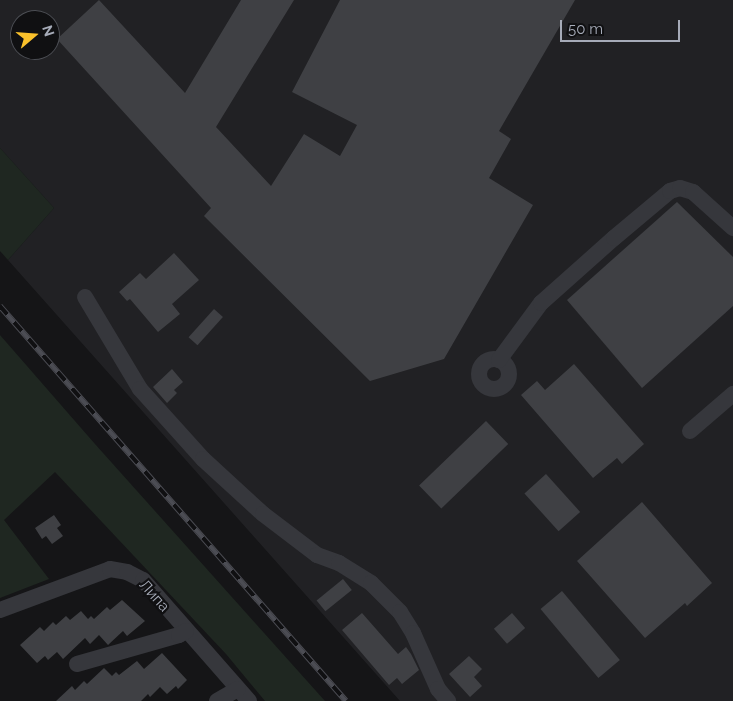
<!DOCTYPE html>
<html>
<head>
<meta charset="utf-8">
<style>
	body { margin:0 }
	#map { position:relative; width:733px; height:701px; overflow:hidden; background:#151517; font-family:Raleway,sans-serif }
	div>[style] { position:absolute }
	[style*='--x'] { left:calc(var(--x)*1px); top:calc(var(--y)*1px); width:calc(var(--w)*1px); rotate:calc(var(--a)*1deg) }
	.built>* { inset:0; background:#212124 }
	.green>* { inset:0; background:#1f2721 }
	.building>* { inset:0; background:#3f4044; transform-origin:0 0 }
	.minor>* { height:16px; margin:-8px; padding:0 8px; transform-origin:8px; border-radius:8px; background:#36373c }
	.minor>.ring { margin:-8px; padding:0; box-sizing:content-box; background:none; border:16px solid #36373c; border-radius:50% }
	.rail>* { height:5.5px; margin-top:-2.75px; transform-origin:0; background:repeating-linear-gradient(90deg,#101012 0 11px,#4b4c53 0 22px); box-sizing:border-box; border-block:1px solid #4b4c53 }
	span { translate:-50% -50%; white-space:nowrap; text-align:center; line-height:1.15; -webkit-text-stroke:4.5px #101012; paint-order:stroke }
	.street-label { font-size:15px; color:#a6abb8 }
	.north { position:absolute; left:10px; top:10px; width:50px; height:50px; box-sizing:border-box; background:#101012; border:1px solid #4c4e54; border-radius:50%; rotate:72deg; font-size:14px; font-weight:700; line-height:20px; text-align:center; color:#a6abb8 }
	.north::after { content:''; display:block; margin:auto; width:18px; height:22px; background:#fac12b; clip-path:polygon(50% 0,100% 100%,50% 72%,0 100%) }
	.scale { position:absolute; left:560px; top:20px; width:120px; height:22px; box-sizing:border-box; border:2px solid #a6abb8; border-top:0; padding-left:6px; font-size:15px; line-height:18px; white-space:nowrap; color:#a6abb8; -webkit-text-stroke:4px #101012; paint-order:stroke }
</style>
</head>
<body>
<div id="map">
	<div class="built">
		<i style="clip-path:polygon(evenodd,0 0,733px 0,733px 701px,400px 701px,8px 260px,54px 208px,0 148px,0 0,20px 20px,50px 20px,50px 50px,20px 50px,20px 20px)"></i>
	</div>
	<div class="green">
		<i style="clip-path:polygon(0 148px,54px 208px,8px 260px,0 251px)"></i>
		<i style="clip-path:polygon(0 335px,95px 444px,325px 701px,265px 701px,226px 654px,55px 472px,4px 520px,49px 579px,0 598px)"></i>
	</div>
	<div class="building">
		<i style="clip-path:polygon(99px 0,185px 93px,241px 0,294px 0,216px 127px,271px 186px,304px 134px,340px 156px,357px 125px,292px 92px,340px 0,575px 0,499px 131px,511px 139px,489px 178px,533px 205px,444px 359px,370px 381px,204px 216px,211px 208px,57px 39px)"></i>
		<i style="clip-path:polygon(677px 202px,733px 257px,733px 306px,642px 388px,567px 300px)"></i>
		<i style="clip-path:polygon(174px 253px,199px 280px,172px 304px,180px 314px,158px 332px,130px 299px,127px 301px,119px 292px,140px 273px,146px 279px)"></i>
		<i style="left:214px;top:309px;width:12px;height:38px;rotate:42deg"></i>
		<i style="clip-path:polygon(574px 364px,644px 444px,622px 464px,617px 458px,593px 478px,521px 395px,537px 381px,545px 390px)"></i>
		<i style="clip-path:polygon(172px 369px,183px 382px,174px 390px,177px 393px,167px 403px,153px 387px)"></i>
		<i style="left:486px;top:421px;width:32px;height:93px;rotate:46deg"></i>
		<i style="left:546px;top:474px;width:51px;height:29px;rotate:48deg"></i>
		<i style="clip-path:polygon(642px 502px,712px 583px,687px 606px,685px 603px,645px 638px,577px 561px)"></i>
		<i style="clip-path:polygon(54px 515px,61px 525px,57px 528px,63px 536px,52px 544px,46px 536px,42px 539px,35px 528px)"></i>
		<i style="left:343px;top:579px;width:14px;height:34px;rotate:51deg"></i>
		<i style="left:562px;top:591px;width:90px;height:28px;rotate:50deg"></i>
		<i style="clip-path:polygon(122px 600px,145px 621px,127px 636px,123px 631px,108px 645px,99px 635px,90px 644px,85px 638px,63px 659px,57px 652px,48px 660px,45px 656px,37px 663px,20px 645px,40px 627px,44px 631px,53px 622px,56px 625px,66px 616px,70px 620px,81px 611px,88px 619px,91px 616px,94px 619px,107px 607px,110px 610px)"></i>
		<i style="clip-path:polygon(362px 613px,398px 654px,406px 647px,411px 654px,419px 670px,402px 684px,397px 678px,389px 685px,342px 630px)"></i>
		<i style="left:512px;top:613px;width:20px;height:24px;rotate:49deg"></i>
		<i style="clip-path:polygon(162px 653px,187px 680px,178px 689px,176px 686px,167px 694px,160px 687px,150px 697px,148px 694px,141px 701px,56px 701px,72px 686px,75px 690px,84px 681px,87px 684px,104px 668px,112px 676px,116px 672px,119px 675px,137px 661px,144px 669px)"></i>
		<i style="clip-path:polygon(469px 656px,482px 669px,474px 677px,482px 686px,470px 697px,449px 674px)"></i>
	</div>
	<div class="minor">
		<i style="--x:85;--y:297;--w:107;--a:59.1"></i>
		<i style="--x:140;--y:389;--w:94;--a:48"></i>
		<i style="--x:203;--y:459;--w:81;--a:42.5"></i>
		<i style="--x:263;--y:514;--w:68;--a:37.2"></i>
		<i style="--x:317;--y:555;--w:23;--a:20"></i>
		<i style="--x:339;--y:563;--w:38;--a:32"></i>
		<i style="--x:371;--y:583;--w:41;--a:45"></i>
		<i style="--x:400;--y:612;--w:25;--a:58"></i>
		<i style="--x:413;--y:633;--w:61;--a:65.9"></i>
		<i style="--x:438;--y:689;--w:16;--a:50"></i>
		<i class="ring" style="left:479px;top:359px;width:14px;height:14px"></i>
		<i style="--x:499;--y:360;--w:71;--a:-53.6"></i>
		<i style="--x:541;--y:303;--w:98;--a:-41.7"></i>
		<i style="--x:614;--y:238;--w:73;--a:-40"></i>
		<i style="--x:670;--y:191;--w:10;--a:-17"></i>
		<i style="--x:680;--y:188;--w:14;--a:17"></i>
		<i style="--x:693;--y:192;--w:54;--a:42"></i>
		<i style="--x:690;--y:431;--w:57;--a:-40.7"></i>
		<i style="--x:0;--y:610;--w:117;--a:-20.4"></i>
		<i style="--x:110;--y:569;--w:17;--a:10"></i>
		<i style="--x:127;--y:572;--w:18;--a:27"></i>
		<i style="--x:143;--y:580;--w:161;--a:48.8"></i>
		<i style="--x:77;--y:664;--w:106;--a:-15.9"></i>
		<i style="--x:179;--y:635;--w:8;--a:-30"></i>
		<i style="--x:217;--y:701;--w:24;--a:-30"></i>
	</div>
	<div class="rail">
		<i style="--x:0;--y:306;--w:525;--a:48.78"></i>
	</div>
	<div class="street-label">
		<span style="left:154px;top:596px;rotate:48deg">Липа</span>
	</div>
	<div class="north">N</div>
	<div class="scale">50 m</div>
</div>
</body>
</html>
